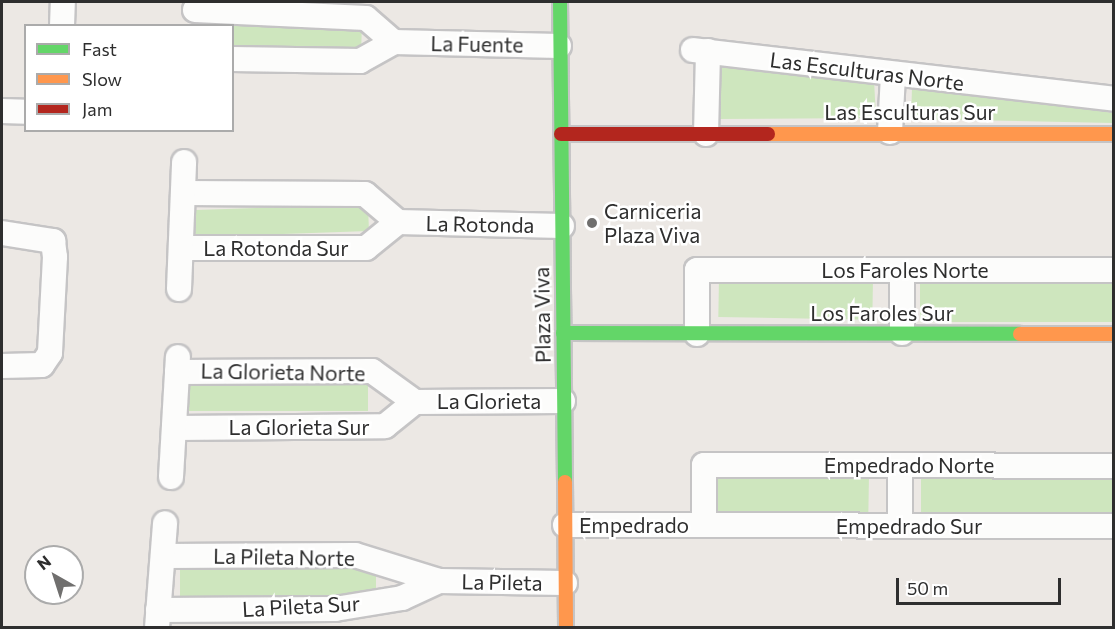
<!DOCTYPE html>
<html>
<head>
<meta charset="utf-8">
<style>
	body { margin:0 }
	#map { position:relative; width:1115px; height:629px; overflow:hidden; background:#ece8e4; font-family:Commissioner,sans-serif }
	div>[style] { position:absolute }
	[style*='--x'] { left:calc(var(--x)*1px); top:calc(var(--y)*1px); width:calc(var(--w)*1px); rotate:calc(var(--a)*1deg) }
	.green>* { inset:0; background:#cee6be; transform-origin:0 0 }
	.roads { filter:drop-shadow(2px 0 #c5c4c5) drop-shadow(-2px 0 #c5c4c5) drop-shadow(0 2px #c5c4c5) drop-shadow(0 -2px #c5c4c5) }
	.street>* { height:24px; margin:-12px; padding:0 12px; transform-origin:12px; border-radius:12px; background:#fcfcfb }
	.fast>* { height:14px; margin:-7px; padding:0 7px; transform-origin:7px; border-radius:7px; background:#63d668 }
	.slow>* { height:14px; margin:-7px; padding:0 7px; transform-origin:7px; border-radius:7px; background:#ff974d }
	.jam>* { height:14px; margin:-7px; padding:0 7px; transform-origin:7px; border-radius:7px; background:#b3261e }
	.dots>* { width:16px; height:16px; translate:-50% -50%; box-sizing:border-box; border:3px solid #fff; border-radius:50% }
	span { translate:-50% -50%; white-space:nowrap; text-align:center; line-height:1.15; -webkit-text-stroke:5px #fff; paint-order:stroke }
	.street-label { font-size:21px; color:#2e2e2e }
	.poi-label { font-size:21px; color:#2e2e2e }
	.left { translate:0 -50%; text-align:left }
	.frame { position:absolute; inset:0; border:3px solid #2e2e2e; pointer-events:none }
	.legend { position:absolute; left:24px; top:24px; width:210px; height:108px; box-sizing:border-box; background:#fff; border:2px solid #ababab; margin:0; padding:8px 10px; list-style:none; font-size:18px; color:#2e2e2e }
	.legend li { display:flex; align-items:center; gap:12px; height:30px }
	.legend b { width:30px; border:2px solid #ababab }
	.north { position:absolute; left:24px; top:545px; width:60px; height:60px; box-sizing:border-box; background:#fff; border:2px solid #ababab; border-radius:50%; rotate:321deg; font-size:16px; font-weight:700; line-height:24px; text-align:center; color:#2e2e2e }
	.north::after { content:''; display:block; margin:auto; width:21px; height:27px; background:#706f6e; clip-path:polygon(50% 0,100% 100%,50% 72%,0 100%) }
	.scale { position:absolute; left:896px; top:578px; width:165px; height:27px; box-sizing:border-box; border:3px solid #2e2e2e; border-top:0; padding-left:8px; font-size:18px; line-height:21px; white-space:nowrap; color:#2e2e2e; -webkit-text-stroke:4px #fff; paint-order:stroke }
</style>
</head>
<body>
<div id="map">
	<div class="green">
		<i style="clip-path:polygon(198px 17px,362px 24px,361px 54px,233px 48px,232px 26px,198px 26px)"></i>
		<i style="clip-path:polygon(719px 62px,874px 80px,876px 118px,717px 119px)"></i>
		<i style="clip-path:polygon(912px 87px,1114px 113px,1113px 123px,911px 119px)"></i>
		<i style="left:368px;top:204px;width:27px;height:179px;rotate:88deg"></i>
		<i style="left:719px;top:278px;width:154px;height:39px;rotate:1deg"></i>
		<i style="left:920px;top:278px;width:193px;height:44px"></i>
		<i style="left:188px;top:382px;width:180px;height:29px"></i>
		<i style="left:716px;top:474px;width:153px;height:39px;rotate:1deg"></i>
		<i style="left:921px;top:474px;width:192px;height:43px"></i>
		<i style="left:180px;top:565px;width:196px;height:32px"></i>
	</div>
	<div class="roads">
		<div class="street">
			<i style="--x:195;--y:10;--w:171;--a:2.7"></i>
			<i style="--x:366;--y:18;--w:37;--a:41"></i>
			<i style="--x:62;--y:26;--w:24;--a:-88"></i>
			<i style="--x:394;--y:42;--w:165;--a:1.4"></i>
			<i style="--x:693;--y:50;--w:424;--a:6.6"></i>
			<i style="--x:232;--y:59;--w:128;--a:0.9"></i>
			<i style="--x:360;--y:61;--w:39;--a:-29"></i>
			<i style="--x:2;--y:111;--w:24;--a:2"></i>
			<i style="--x:890;--y:132;--w:57;--a:-87"></i>
			<i style="--x:706;--y:134;--w:83;--a:-88.6"></i>
			<i style="--x:183;--y:193;--w:182;--a:0.3"></i>
			<i style="--x:365;--y:194;--w:43;--a:40.3"></i>
			<i style="--x:398;--y:222;--w:164;--a:1.4"></i>
			<i style="--x:2;--y:233;--w:52;--a:8.9"></i>
			<i style="--x:53;--y:241;--w:16;--a:83"></i>
			<i style="--x:55;--y:257;--w:96;--a:93"></i>
			<i style="--x:50;--y:353;--w:14;--a:124"></i>
			<i style="--x:42;--y:365;--w:40;--a:178.6"></i>
			<i style="--x:181;--y:248;--w:185;--a:0"></i>
			<i style="--x:366;--y:248;--w:41;--a:-39.1"></i>
			<i style="--x:179;--y:289;--w:127;--a:-87.7"></i>
			<i style="--x:902;--y:333;--w:63;--a:-90"></i>
			<i style="--x:697;--y:334;--w:64;--a:-90"></i>
			<i style="--x:697;--y:270;--w:417;--a:0"></i>
			<i style="--x:177;--y:372;--w:195;--a:-0.3"></i>
			<i style="--x:372;--y:371;--w:53;--a:35.8"></i>
			<i style="--x:415;--y:402;--w:148;--a:-0.4"></i>
			<i style="--x:174;--y:428;--w:211;--a:-0.5"></i>
			<i style="--x:385;--y:426;--w:38;--a:-39"></i>
			<i style="--x:171;--y:477;--w:120;--a:-86.7"></i>
			<i style="--x:565;--y:525;--w:549;--a:0.1"></i>
			<i style="--x:704;--y:525;--w:60;--a:-90"></i>
			<i style="--x:704;--y:465;--w:410;--a:0.1"></i>
			<i style="--x:900;--y:526;--w:61;--a:-90"></i>
			<i style="--x:163;--y:556;--w:192;--a:-0.3"></i>
			<i style="--x:355;--y:555;--w:88;--a:17.2"></i>
			<i style="--x:439;--y:581;--w:126;--a:0.9"></i>
			<i style="--x:158;--y:610;--w:177;--a:-0.3"></i>
			<i style="--x:335;--y:609;--w:68;--a:-9.3"></i>
			<i style="--x:402;--y:598;--w:41;--a:-24.7"></i>
			<i style="--x:157;--y:628;--w:105;--a:-85.6"></i>
		</div>
		<div class="fast">
			<i style="--x:560;--y:2;--w:480;--a:89.4"></i>
			<i style="--x:563;--y:333;--w:457;--a:0.1"></i>
		</div>
		<div class="slow">
			<i style="--x:768;--y:134;--w:346;--a:0"></i>
			<i style="--x:1020;--y:334;--w:94;--a:0"></i>
			<i style="--x:565;--y:482;--w:146;--a:89.6"></i>
		</div>
		<div class="jam">
			<i style="--x:561;--y:134;--w:207;--a:0"></i>
		</div>
	</div>
	<div class="dots">
		<i style="left:592px;top:223px;background:#706f6e"></i>
	</div>
	<div class="street-label">
		<span style="left:477px;top:44px;rotate:1deg">La Fuente</span>
		<span style="left:867px;top:71px;rotate:7deg">Las Esculturas Norte</span>
		<span style="left:910px;top:112px">Las Esculturas Sur</span>
		<span style="left:480px;top:224px;rotate:1deg">La Rotonda</span>
		<span style="left:276px;top:248px">La Rotonda Sur</span>
		<span style="left:905px;top:270px">Los Faroles Norte</span>
		<span style="left:882px;top:313px">Los Faroles Sur</span>
		<span style="left:542px;top:315px;rotate:-91deg">Plaza Viva</span>
		<span style="left:283px;top:372px;rotate:1deg">La Glorieta Norte</span>
		<span style="left:489px;top:401px">La Glorieta</span>
		<span style="left:299px;top:427px">La Glorieta Sur</span>
		<span style="left:909px;top:465px">Empedrado Norte</span>
		<span style="left:634px;top:525px">Empedrado</span>
		<span style="left:909px;top:526px">Empedrado Sur</span>
		<span style="left:284px;top:557px;rotate:1deg">La Pileta Norte</span>
		<span style="left:502px;top:582px;rotate:1deg">La Pileta</span>
		<span style="left:301px;top:606px;rotate:-3deg">La Pileta Sur</span>
	</div>
	<div class="poi-label">
		<span class="left" style="left:604px;top:223px">Carniceria<br>Plaza Viva</span>
	</div>
	<div class="frame"></div>
	<ul class="legend">
	<li><b style="height:8px;background:#63d668"></b>Fast</li>
	<li><b style="height:8px;background:#ff974d"></b>Slow</li>
	<li><b style="height:8px;background:#b3261e"></b>Jam</li>
	</ul>
	<div class="north">N</div>
	<div class="scale">50 m</div>
</div>
</body>
</html>
